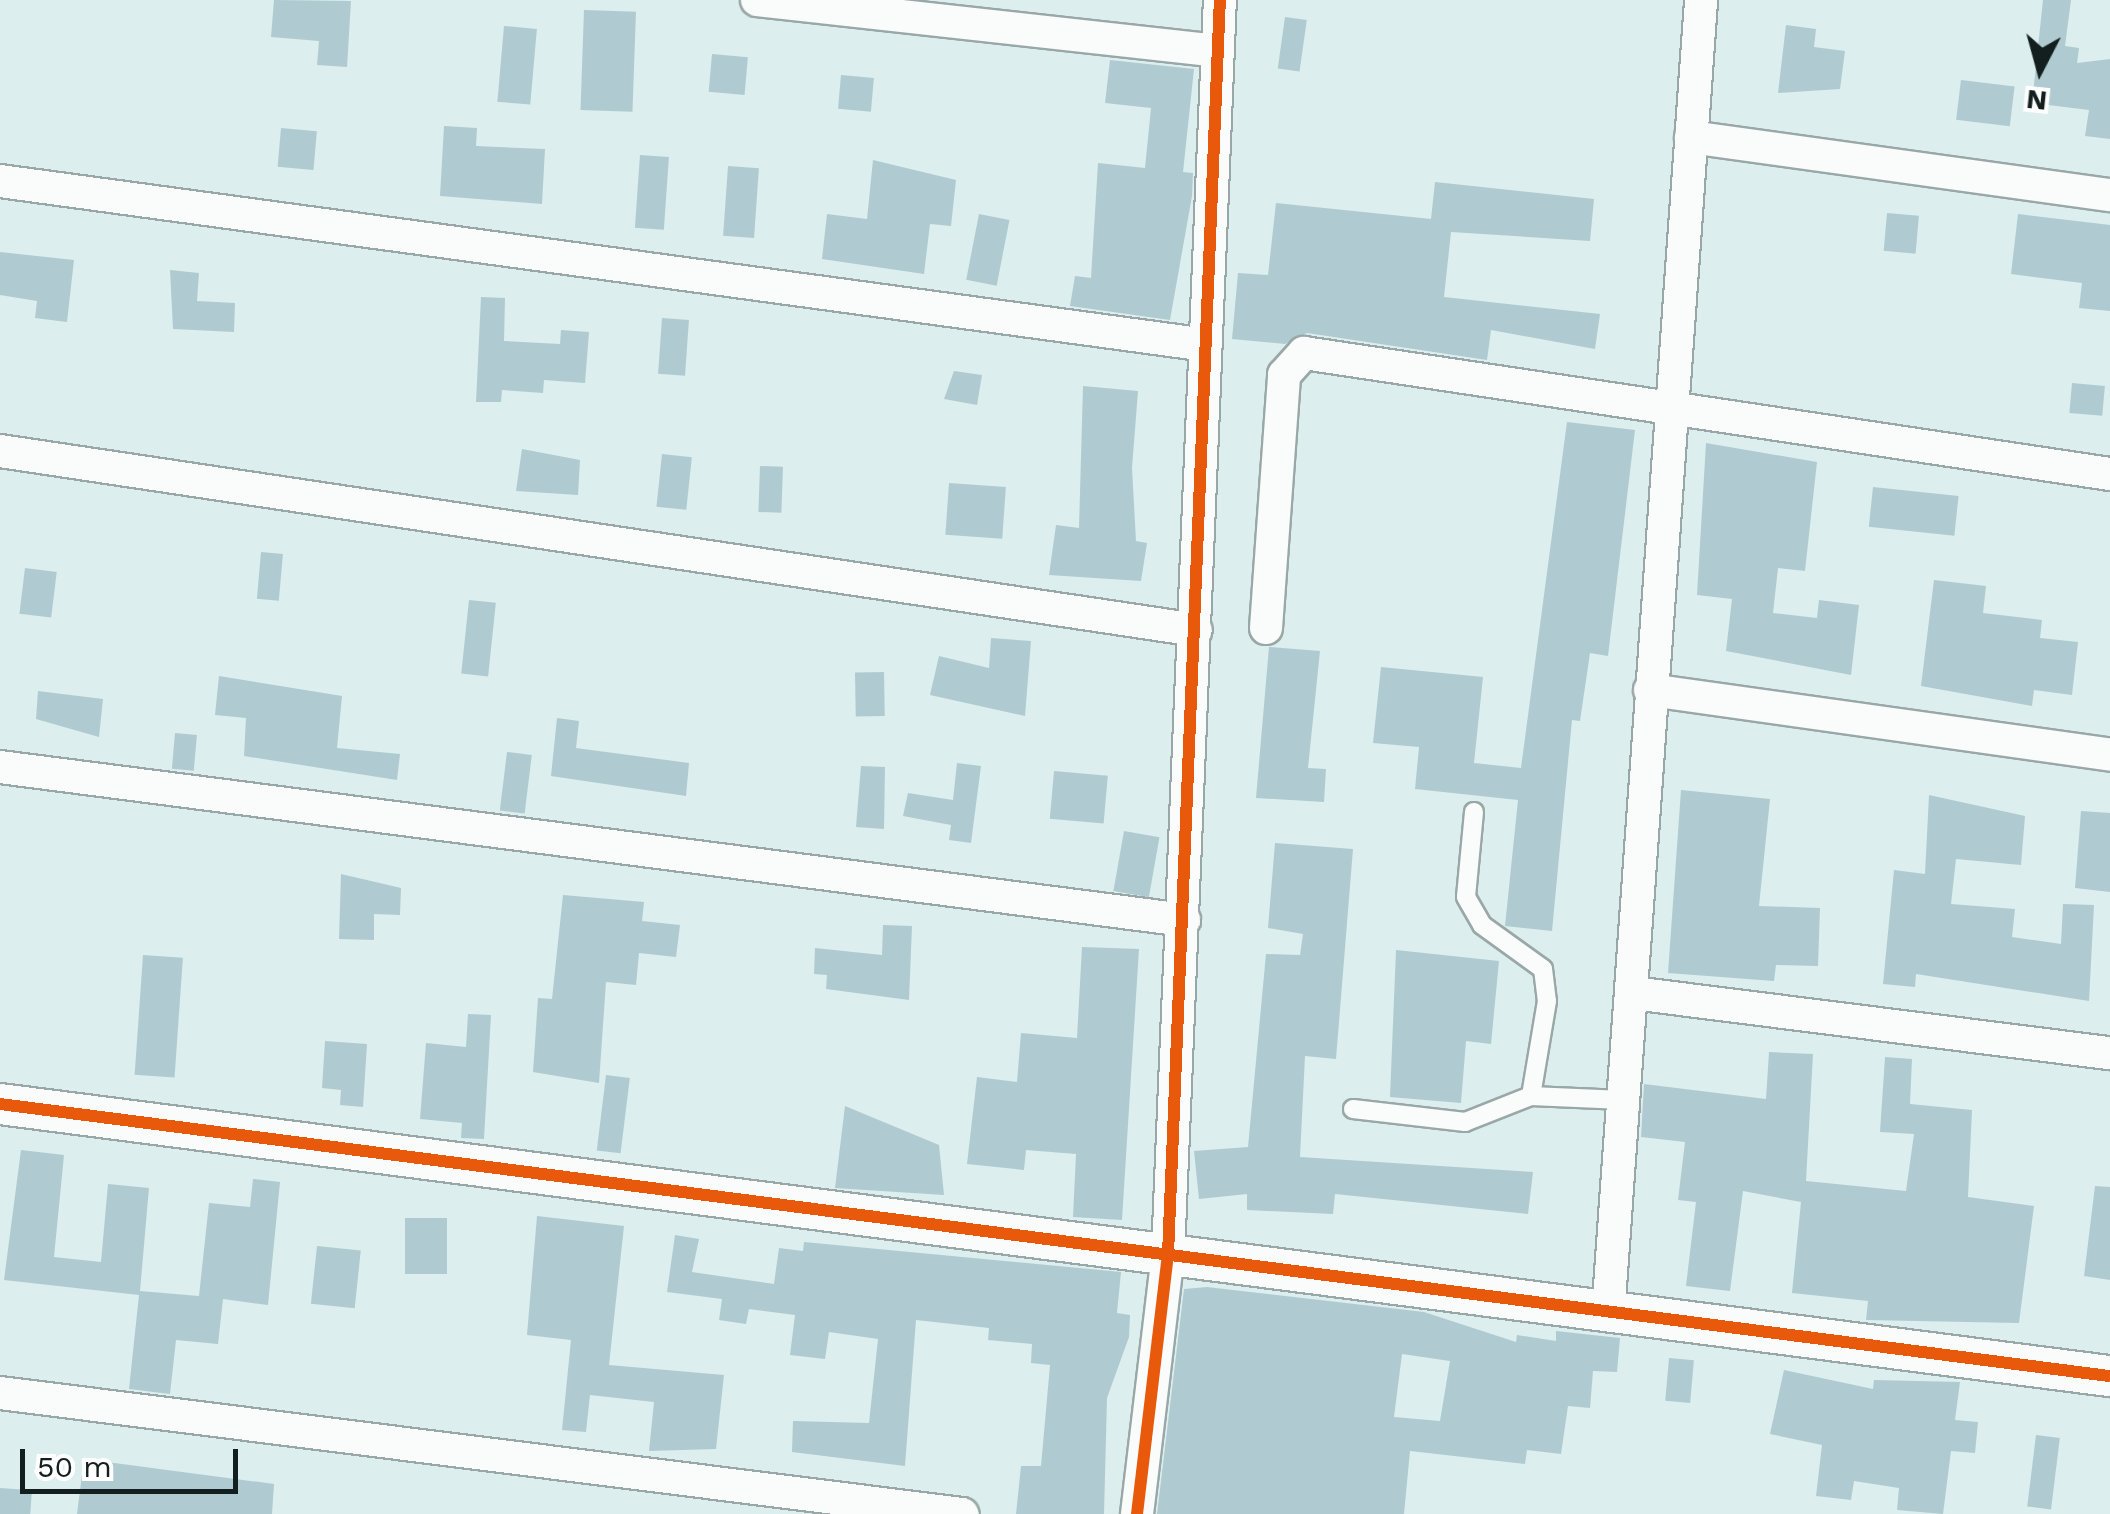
<!DOCTYPE html>
<html>
<head>
<meta charset="utf-8">
<style>
	body { margin:0 }
	#map { position:relative; width:2110px; height:1514px; overflow:hidden; background:#dceeed; font-family:"Work Sans",sans-serif }
	div>[style] { position:absolute }
	[style*='--x'] { left:calc(var(--x)*1px); top:calc(var(--y)*1px); width:calc(var(--w)*1px); rotate:calc(var(--a)*1deg) }
	.building>* { inset:0; background:#afcbd1; transform-origin:0 0 }
	.roads { filter:drop-shadow(2px 0 #99a8a7) drop-shadow(-2px 0 #99a8a7) drop-shadow(0 2px #99a8a7) drop-shadow(0 -2px #99a8a7) }
	.service>* { height:18px; margin:-9px; padding:0 9px; transform-origin:9px; border-radius:9px; background:#fafcfc }
	.minor>* { height:32px; margin:-16px; padding:0 16px; transform-origin:16px; border-radius:16px; background:#fafcfc }
	.tertiary>* { height:40px; margin:-20px; padding:0 20px; transform-origin:20px; border-radius:20px; background:#fafcfc }
	.cycleway>* { height:12px; margin:-6px; padding:0 6px; transform-origin:6px; border-radius:6px; background:#e8590c }
	span { translate:-50% -50%; white-space:nowrap; text-align:center; line-height:1.15; -webkit-text-stroke:10px #fff; paint-order:stroke }
	.north { position:absolute; left:1990px; top:20px; width:100px; height:100px; -webkit-text-stroke:8px #fff; paint-order:stroke; rotate:186deg; font-size:28px; font-weight:700; line-height:40px; text-align:center; color:#131f1e }
	.north::after { content:''; display:block; margin:auto; width:35px; height:45px; background:#131f1e; clip-path:polygon(50% 0,100% 100%,50% 72%,0 100%) }
	.scale { position:absolute; left:20px; top:1449px; width:218px; height:45px; box-sizing:border-box; border:5px solid #131f1e; border-top:0; padding-left:12px; font-size:30px; line-height:35px; white-space:nowrap; color:#131f1e; -webkit-text-stroke:8px #fff; paint-order:stroke }
</style>
</head>
<body>
<div id="map">
	<div class="building">
		<i style="clip-path:polygon(274px 0,351px 1px,347px 67px,317px 65px,319px 41px,271px 37px)"></i>
		<i style="clip-path:polygon(2043px 0,2071px 0,2065px 46px,2079px 48px,2077px 63px,2110px 59px,2110px 139px,2085px 136px,2089px 110px,2032px 103px)"></i>
		<i style="left:584px;top:10px;width:52px;height:100px;rotate:2deg"></i>
		<i style="left:1285px;top:17px;width:22px;height:52px;rotate:8deg"></i>
		<i style="clip-path:polygon(1786px 25px,1816px 29px,1814px 47px,1845px 51px,1840px 89px,1778px 93px)"></i>
		<i style="left:504px;top:26px;width:33px;height:76px;rotate:5deg"></i>
		<i style="left:712px;top:54px;width:36px;height:38px;rotate:5deg"></i>
		<i style="clip-path:polygon(1110px 60px,1194px 69px,1183px 172px,1193px 173px,1192px 196px,1170px 320px,1070px 306px,1075px 276px,1091px 278px,1098px 163px,1145px 168px,1151px 108px,1105px 103px)"></i>
		<i style="left:841px;top:75px;width:33px;height:34px;rotate:5deg"></i>
		<i style="left:1961px;top:80px;width:54px;height:40px;rotate:7deg"></i>
		<i style="clip-path:polygon(444px 126px,477px 128px,476px 146px,545px 149px,542px 204px,440px 196px)"></i>
		<i style="left:281px;top:128px;width:36px;height:39px;rotate:5deg"></i>
		<i style="left:640px;top:155px;width:29px;height:73px;rotate:4deg"></i>
		<i style="clip-path:polygon(873px 160px,956px 180px,951px 226px,930px 224px,924px 274px,822px 259px,827px 214px,867px 219px)"></i>
		<i style="left:728px;top:166px;width:31px;height:70px;rotate:4deg"></i>
		<i style="clip-path:polygon(1435px 182px,1594px 199px,1590px 241px,1451px 232px,1444px 297px,1600px 314px,1595px 349px,1491px 330px,1487px 360px,1307px 333px,1285px 344px,1232px 339px,1238px 273px,1268px 275px,1276px 203px,1431px 219px)"></i>
		<i style="left:1887px;top:213px;width:32px;height:38px;rotate:5deg"></i>
		<i style="left:979px;top:214px;width:31px;height:67px;rotate:11deg"></i>
		<i style="clip-path:polygon(2018px 214px,2110px 225px,2110px 311px,2079px 308px,2082px 283px,2011px 274px)"></i>
		<i style="clip-path:polygon(0 252px,74px 260px,67px 322px,35px 318px,37px 301px,0 295px)"></i>
		<i style="clip-path:polygon(170px 270px,199px 273px,197px 301px,235px 303px,234px 332px,173px 329px)"></i>
		<i style="clip-path:polygon(481px 297px,505px 298px,504px 341px,560px 344px,561px 330px,589px 332px,585px 383px,544px 380px,543px 393px,502px 390px,501px 402px,476px 402px)"></i>
		<i style="left:662px;top:318px;width:27px;height:56px;rotate:4deg"></i>
		<i style="clip-path:polygon(954px 371px,982px 375px,977px 405px,944px 399px)"></i>
		<i style="left:2072px;top:383px;width:33px;height:30px;rotate:5deg"></i>
		<i style="clip-path:polygon(1083px 386px,1138px 391px,1132px 468px,1136px 541px,1147px 543px,1141px 581px,1049px 575px,1056px 525px,1079px 528px)"></i>
		<i style="clip-path:polygon(1567px 422px,1635px 430px,1608px 656px,1590px 653px,1580px 721px,1572px 720px,1552px 931px,1505px 926px,1518px 800px,1415px 789px,1419px 747px,1373px 743px,1381px 667px,1483px 677px,1474px 763px,1521px 768px)"></i>
		<i style="clip-path:polygon(1706px 443px,1817px 462px,1805px 571px,1778px 568px,1773px 613px,1817px 618px,1819px 600px,1859px 605px,1851px 675px,1726px 651px,1732px 599px,1697px 595px)"></i>
		<i style="clip-path:polygon(522px 449px,580px 460px,578px 495px,516px 491px)"></i>
		<i style="left:662px;top:454px;width:30px;height:53px;rotate:6deg"></i>
		<i style="left:760px;top:466px;width:23px;height:46px;rotate:2deg"></i>
		<i style="left:949px;top:483px;width:57px;height:52px;rotate:4deg"></i>
		<i style="left:1873px;top:487px;width:86px;height:40px;rotate:6deg"></i>
		<i style="left:261px;top:552px;width:22px;height:47px;rotate:5deg"></i>
		<i style="left:25px;top:568px;width:32px;height:46px;rotate:7deg"></i>
		<i style="clip-path:polygon(1934px 580px,1986px 586px,1983px 613px,2042px 620px,2040px 638px,2078px 642px,2072px 695px,2034px 690px,2032px 706px,1921px 686px)"></i>
		<i style="left:469px;top:600px;width:27px;height:74px;rotate:6deg"></i>
		<i style="clip-path:polygon(991px 638px,1031px 641px,1025px 716px,930px 695px,939px 656px,989px 668px)"></i>
		<i style="clip-path:polygon(1269px 647px,1320px 651px,1308px 768px,1326px 769px,1324px 802px,1256px 798px)"></i>
		<i style="left:884px;top:672px;width:44px;height:29px;rotate:89deg"></i>
		<i style="clip-path:polygon(219px 676px,342px 696px,337px 748px,400px 754px,397px 780px,244px 756px,246px 718px,215px 715px)"></i>
		<i style="clip-path:polygon(38px 691px,103px 699px,99px 737px,36px 719px)"></i>
		<i style="clip-path:polygon(557px 718px,579px 721px,576px 748px,689px 763px,686px 796px,551px 776px)"></i>
		<i style="left:175px;top:733px;width:22px;height:36px;rotate:5deg"></i>
		<i style="left:507px;top:752px;width:25px;height:59px;rotate:7deg"></i>
		<i style="clip-path:polygon(957px 763px,981px 766px,971px 843px,949px 840px,951px 825px,903px 816px,908px 793px,953px 800px)"></i>
		<i style="clip-path:polygon(861px 766px,885px 767px,884px 829px,856px 827px)"></i>
		<i style="left:1054px;top:771px;width:54px;height:48px;rotate:5deg"></i>
		<i style="clip-path:polygon(1681px 790px,1770px 799px,1759px 906px,1820px 908px,1818px 966px,1776px 965px,1774px 981px,1668px 973px)"></i>
		<i style="clip-path:polygon(1929px 795px,2025px 816px,2021px 865px,1956px 859px,1951px 904px,2015px 909px,2012px 937px,2061px 944px,2063px 904px,2094px 905px,2089px 1001px,1916px 974px,1915px 987px,1883px 984px,1894px 870px,1925px 874px)"></i>
		<i style="clip-path:polygon(2081px 811px,2110px 813px,2110px 892px,2075px 888px)"></i>
		<i style="left:1124px;top:831px;width:36px;height:61px;rotate:10deg"></i>
		<i style="clip-path:polygon(1275px 843px,1353px 849px,1336px 1059px,1305px 1056px,1300px 1157px,1533px 1172px,1528px 1214px,1335px 1194px,1333px 1214px,1247px 1210px,1247px 1194px,1199px 1199px,1194px 1151px,1248px 1147px,1266px 954px,1300px 955px,1303px 934px,1268px 928px)"></i>
		<i style="clip-path:polygon(341px 874px,401px 888px,400px 915px,374px 914px,374px 940px,339px 939px)"></i>
		<i style="clip-path:polygon(563px 895px,644px 902px,642px 921px,680px 925px,676px 957px,639px 953px,636px 985px,606px 982px,599px 1083px,533px 1072px,538px 998px,552px 999px)"></i>
		<i style="clip-path:polygon(883px 925px,912px 926px,909px 1000px,826px 989px,827px 975px,814px 974px,815px 948px,882px 955px)"></i>
		<i style="clip-path:polygon(1082px 947px,1139px 949px,1122px 1220px,1073px 1217px,1076px 1154px,1026px 1150px,1024px 1170px,967px 1164px,977px 1077px,1017px 1082px,1021px 1033px,1077px 1038px)"></i>
		<i style="clip-path:polygon(1396px 950px,1499px 961px,1491px 1044px,1466px 1041px,1461px 1103px,1390px 1097px)"></i>
		<i style="left:143px;top:955px;width:40px;height:120px;rotate:4deg"></i>
		<i style="clip-path:polygon(468px 1014px,491px 1015px,484px 1139px,461px 1138px,462px 1123px,420px 1119px,426px 1043px,466px 1047px)"></i>
		<i style="clip-path:polygon(325px 1041px,367px 1044px,363px 1107px,340px 1105px,341px 1090px,322px 1088px)"></i>
		<i style="clip-path:polygon(1769px 1052px,1813px 1054px,1806px 1181px,1906px 1191px,1914px 1134px,1880px 1132px,1885px 1057px,1912px 1059px,1910px 1104px,1972px 1110px,1968px 1197px,2034px 1206px,2019px 1323px,1866px 1320px,1868px 1301px,1792px 1293px,1801px 1202px,1743px 1191px,1730px 1291px,1686px 1286px,1696px 1202px,1678px 1200px,1685px 1142px,1641px 1137px,1644px 1084px,1766px 1099px)"></i>
		<i style="left:606px;top:1075px;width:24px;height:76px;rotate:7deg"></i>
		<i style="clip-path:polygon(845px 1106px,939px 1145px,944px 1195px,835px 1188px)"></i>
		<i style="clip-path:polygon(21px 1150px,64px 1155px,54px 1257px,101px 1262px,108px 1184px,149px 1188px,140px 1291px,199px 1296px,209px 1203px,250px 1207px,253px 1179px,280px 1182px,268px 1305px,223px 1299px,218px 1344px,176px 1340px,170px 1394px,129px 1389px,139px 1295px,4px 1280px)"></i>
		<i style="clip-path:polygon(2095px 1186px,2110px 1187px,2110px 1280px,2084px 1276px)"></i>
		<i style="clip-path:polygon(537px 1216px,624px 1226px,609px 1365px,724px 1375px,716px 1449px,649px 1451px,654px 1402px,590px 1395px,586px 1432px,562px 1430px,571px 1340px,527px 1335px)"></i>
		<i style="left:405px;top:1218px;width:42px;height:56px"></i>
		<i style="clip-path:polygon(675px 1235px,699px 1239px,692px 1272px,774px 1284px,779px 1248px,803px 1251px,804px 1242px,1121px 1272px,1117px 1313px,1130px 1315px,1129px 1337px,1107px 1398px,1104px 1514px,1016px 1514px,1021px 1466px,1041px 1466px,1050px 1365px,1031px 1363px,1032px 1344px,988px 1340px,989px 1328px,916px 1320px,905px 1466px,792px 1452px,793px 1421px,869px 1423px,878px 1339px,829px 1332px,825px 1359px,790px 1355px,795px 1315px,749px 1309px,746px 1324px,719px 1320px,722px 1299px,667px 1292px)"></i>
		<i style="left:317px;top:1246px;width:44px;height:58px;rotate:6deg"></i>
		<i style="clip-path:polygon(evenodd,1207px 1287px,1424px 1312px,1516px 1342px,1517px 1335px,1556px 1341px,1556px 1331px,1620px 1338px,1617px 1372px,1593px 1371px,1590px 1408px,1568px 1406px,1561px 1454px,1527px 1450px,1525px 1464px,1410px 1451px,1404px 1514px,1157px 1514px,1184px 1289px,1207px 1287px,1402px 1354px,1450px 1361px,1440px 1421px,1394px 1417px,1402px 1354px)"></i>
		<i style="left:1669px;top:1358px;width:25px;height:43px;rotate:5deg"></i>
		<i style="clip-path:polygon(1784px 1370px,1873px 1389px,1874px 1380px,1960px 1382px,1955px 1420px,1978px 1422px,1975px 1453px,1951px 1451px,1943px 1514px,1897px 1510px,1899px 1488px,1854px 1481px,1851px 1500px,1816px 1496px,1822px 1445px,1770px 1434px)"></i>
		<i style="left:2036px;top:1435px;width:24px;height:72px;rotate:7deg"></i>
		<i style="clip-path:polygon(84px 1459px,274px 1484px,272px 1514px,77px 1514px)"></i>
		<i style="left:0;top:1488px;width:32px;height:26px;rotate:4deg"></i>
	</div>
	<div class="roads">
		<div class="service">
			<i style="--x:1474;--y:812;--w:85;--a:95.4"></i>
			<i style="--x:1466;--y:897;--w:32;--a:60"></i>
			<i style="--x:1482;--y:925;--w:75;--a:35.8"></i>
			<i style="--x:1543;--y:969;--w:32;--a:83"></i>
			<i style="--x:1547;--y:1001;--w:96;--a:99.6"></i>
			<i style="--x:1353;--y:1109;--w:113;--a:6.6"></i>
			<i style="--x:1465;--y:1122;--w:71;--a:-21.5"></i>
			<i style="--x:1531;--y:1096;--w:92;--a:2.5"></i>
		</div>
		<div class="minor">
			<i style="--x:757;--y:0;--w:463;--a:6.3"></i>
			<i style="--x:1691;--y:137;--w:423;--a:7.9"></i>
			<i style="--x:0;--y:181;--w:1211;--a:7.74"></i>
			<i style="--x:0;--y:451;--w:1209;--a:8.51"></i>
			<i style="--x:1266;--y:628;--w:254;--a:-85.9"></i>
			<i style="--x:1284;--y:375;--w:30;--a:-48"></i>
			<i style="--x:1304;--y:353;--w:815;--a:8.54"></i>
			<i style="--x:1650;--y:690;--w:465;--a:8"></i>
			<i style="--x:0;--y:767;--w:1194;--a:7.36"></i>
			<i style="--x:1633;--y:993;--w:481;--a:7.2"></i>
			<i style="--x:1608;--y:1315;--w:1318;--a:-85.95"></i>
			<i style="--x:0;--y:1393;--w:970;--a:7.17"></i>
			<i style="--x:1137;--y:1514;--w:262;--a:-83.2"></i>
			<i style="--x:1168;--y:1254;--w:1255;--a:-87.63"></i>
		</div>
		<div class="tertiary">
			<i style="--x:0;--y:1104;--w:2127;--a:7.35"></i>
		</div>
	</div>
	<div class="cycleway">
		<i style="--x:0;--y:1104;--w:2127;--a:7.35"></i>
		<i style="--x:1137;--y:1514;--w:262;--a:-83.2"></i>
		<i style="--x:1168;--y:1254;--w:1255;--a:-87.63"></i>
	</div>
	<div class="north">N</div>
	<div class="scale">50 m</div>
</div>
</body>
</html>
